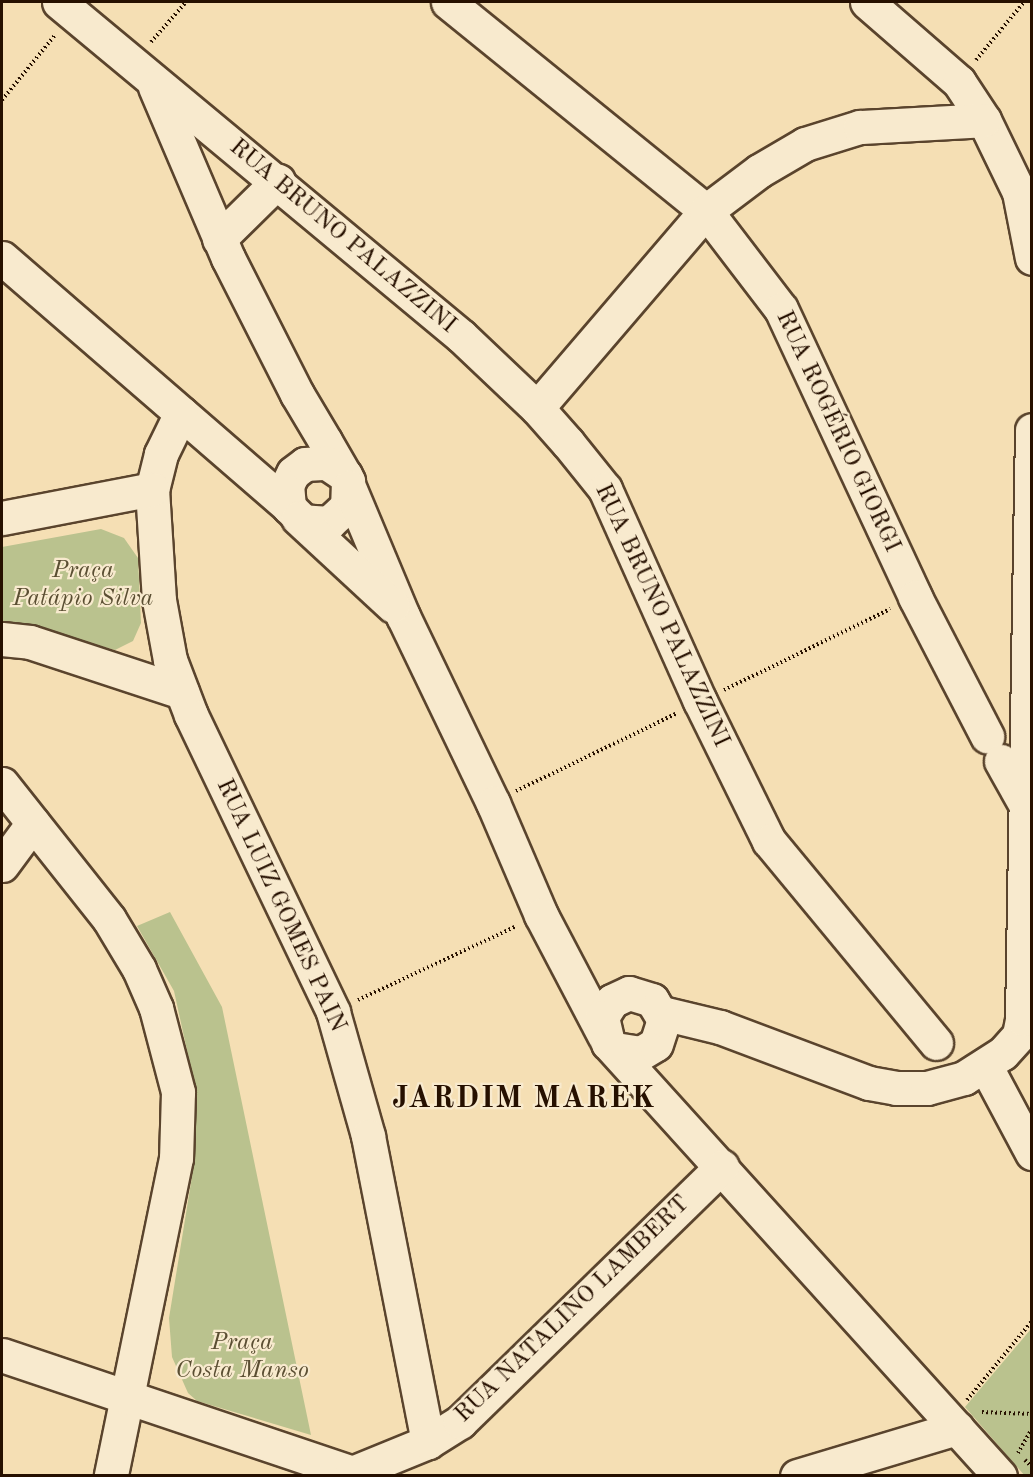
<!DOCTYPE html>
<html>
<head>
<meta charset="utf-8">
<style>
	body { margin:0 }
	#map { position:relative; width:1033px; height:1477px; overflow:hidden; background:#f5dfb4; font-family:"Old Standard TT",serif }
	div>[style] { position:absolute }
	[style*='--x'] { left:calc(var(--x)*1px); top:calc(var(--y)*1px); width:calc(var(--w)*1px); rotate:calc(var(--a)*1deg) }
	.green>* { inset:0; background:#bac28e }
	.path>* { height:4px; margin-top:-2px; transform-origin:0; background:repeating-linear-gradient(90deg,#261000 0 1.5px,transparent 0 4.5px) }
	.roads { filter:drop-shadow(2px 0 #5a442d) drop-shadow(-2px 0 #5a442d) drop-shadow(0 2px #5a442d) drop-shadow(0 -2px #5a442d) }
	.minor>* { height:33px; margin:-16.5px; padding:0 16.5px; transform-origin:16.5px; border-radius:16.5px; background:#f8eace }
	span { translate:-50% -50%; white-space:nowrap; text-align:center; line-height:1.15; -webkit-text-stroke:4.5px #f8eace; paint-order:stroke }
	.street-label { font-size:24px; color:#261000 }
	.park-label { font-size:24px; color:#5a4e32; font-style:italic }
	.district-label { font-size:30px; color:#261000; font-weight:700; letter-spacing:1.5px }
	.frame { position:absolute; inset:0; border:3px solid #261000; pointer-events:none }
</style>
</head>
<body>
<div id="map">
	<div class="green">
		<i style="clip-path:polygon(101px 529px,124px 538px,138px 558px,141px 623px,133px 641px,115px 650px,40px 629px,2px 629px,2px 547px)"></i>
		<i style="clip-path:polygon(170px 912px,222px 1007px,311px 1435px,197px 1401px,188px 1393px,172px 1357px,169px 1318px,195px 1158px,195px 1087px,174px 991px,137px 926px)"></i>
		<i style="clip-path:polygon(1031px 1329px,1032px 1475px,1025px 1476px,965px 1407px)"></i>
	</div>
	<div class="path">
		<i style="--x:151;--y:42;--w:53;--a:-48.8"></i>
		<i style="--x:976;--y:60;--w:75;--a:-50.4"></i>
		<i style="--x:2;--y:100;--w:84;--a:-50.8"></i>
		<i style="--x:724;--y:690;--w:185;--a:-26"></i>
		<i style="--x:516;--y:791;--w:179;--a:-25.8"></i>
		<i style="--x:358;--y:1000;--w:175;--a:-25"></i>
		<i style="--x:967;--y:1400;--w:102;--a:-50.6"></i>
		<i style="--x:982;--y:1412;--w:50;--a:2.3"></i>
		<i style="--x:1018;--y:1453;--w:28;--a:-60"></i>
		<i style="--x:1025;--y:1460;--w:10;--a:45"></i>
	</div>
	<div class="roads">
		<div class="minor">
			<i style="--x:59;--y:2;--w:523;--a:39.72"></i>
			<i style="--x:461;--y:336;--w:105;--a:43.5"></i>
			<i style="--x:537;--y:408;--w:47;--a:48.5"></i>
			<i style="--x:568;--y:443;--w:59;--a:51.2"></i>
			<i style="--x:605;--y:489;--w:232;--a:65.9"></i>
			<i style="--x:700;--y:701;--w:156;--a:63.8"></i>
			<i style="--x:769;--y:841;--w:262;--a:50.4"></i>
			<i style="--x:448;--y:2;--w:332;--a:39"></i>
			<i style="--x:706;--y:211;--w:123;--a:52.6"></i>
			<i style="--x:781;--y:309;--w:318;--a:65"></i>
			<i style="--x:915;--y:597;--w:157;--a:62.6"></i>
			<i style="--x:867;--y:2;--w:122;--a:41"></i>
			<i style="--x:959;--y:82;--w:45;--a:56.7"></i>
			<i style="--x:984;--y:120;--w:80;--a:64.1"></i>
			<i style="--x:1019;--y:192;--w:67;--a:78.9"></i>
			<i style="--x:155;--y:87;--w:186;--a:66.9"></i>
			<i style="--x:228;--y:258;--w:153;--a:63.1"></i>
			<i style="--x:297;--y:394;--w:55;--a:59.2"></i>
			<i style="--x:325;--y:441;--w:39;--a:60"></i>
			<i style="--x:345;--y:475;--w:7;--a:63"></i>
			<i style="--x:348;--y:481;--w:25;--a:92"></i>
			<i style="--x:347;--y:506;--w:25;--a:137"></i>
			<i style="--x:329;--y:523;--w:26;--a:-176"></i>
			<i style="--x:303;--y:521;--w:20;--a:-135"></i>
			<i style="--x:289;--y:507;--w:22;--a:-95"></i>
			<i style="--x:287;--y:485;--w:13;--a:-63"></i>
			<i style="--x:293;--y:473;--w:15;--a:-37"></i>
			<i style="--x:305;--y:464;--w:22;--a:-3"></i>
			<i style="--x:327;--y:463;--w:22;--a:34"></i>
			<i style="--x:219;--y:239;--w:83;--a:-44.5"></i>
			<i style="--x:2;--y:258;--w:380;--a:40.9"></i>
			<i style="--x:537;--y:408;--w:260;--a:-49.4"></i>
			<i style="--x:706;--y:211;--w:66;--a:-37"></i>
			<i style="--x:759;--y:171;--w:53;--a:-30.4"></i>
			<i style="--x:805;--y:144;--w:58;--a:-17.2"></i>
			<i style="--x:860;--y:127;--w:124;--a:-3.2"></i>
			<i style="--x:181;--y:413;--w:46;--a:116"></i>
			<i style="--x:161;--y:454;--w:36;--a:104"></i>
			<i style="--x:152;--y:489;--w:111;--a:86.4"></i>
			<i style="--x:159;--y:600;--w:61;--a:79.6"></i>
			<i style="--x:170;--y:660;--w:59;--a:69.1"></i>
			<i style="--x:191;--y:715;--w:329;--a:64.4"></i>
			<i style="--x:333;--y:1012;--w:129;--a:74.2"></i>
			<i style="--x:368;--y:1136;--w:312;--a:78.9"></i>
			<i style="--x:349;--y:487;--w:140;--a:67.3"></i>
			<i style="--x:403;--y:616;--w:208;--a:64.3"></i>
			<i style="--x:493;--y:803;--w:122;--a:66.8"></i>
			<i style="--x:541;--y:915;--w:136;--a:62.3"></i>
			<i style="--x:2;--y:518;--w:153;--a:-10.9"></i>
			<i style="--x:298;--y:518;--w:129;--a:42.8"></i>
			<i style="--x:2;--y:639;--w:28;--a:6"></i>
			<i style="--x:30;--y:642;--w:160;--a:18.2"></i>
			<i style="--x:1001;--y:761;--w:49;--a:60.8"></i>
			<i style="--x:2;--y:784;--w:172;--a:51.6"></i>
			<i style="--x:109;--y:919;--w:58;--a:59"></i>
			<i style="--x:139;--y:969;--w:43;--a:66.4"></i>
			<i style="--x:156;--y:1008;--w:87;--a:75.3"></i>
			<i style="--x:178;--y:1092;--w:66;--a:91.7"></i>
			<i style="--x:176;--y:1158;--w:325;--a:101.6"></i>
			<i style="--x:2;--y:865;--w:52;--a:-53.6"></i>
			<i style="--x:662;--y:1013;--w:60;--a:13.6"></i>
			<i style="--x:720;--y:1027;--w:159;--a:20.6"></i>
			<i style="--x:869;--y:1083;--w:27;--a:10"></i>
			<i style="--x:896;--y:1088;--w:31;--a:0"></i>
			<i style="--x:927;--y:1088;--w:38;--a:-15"></i>
			<i style="--x:964;--y:1078;--w:46;--a:-32.7"></i>
			<i style="--x:1003;--y:1053;--w:24;--a:-48"></i>
			<i style="--x:1019;--y:1035;--w:16;--a:-79"></i>
			<i style="--x:1022;--y:1019;--w:589;--a:-89.03"></i>
			<i style="--x:615;--y:1049;--w:26;--a:9"></i>
			<i style="--x:641;--y:1053;--w:17;--a:-31"></i>
			<i style="--x:656;--y:1044;--w:25;--a:-72"></i>
			<i style="--x:664;--y:1020;--w:23;--a:-121"></i>
			<i style="--x:652;--y:1000;--w:24;--a:-163"></i>
			<i style="--x:629;--y:993;--w:19;--a:155"></i>
			<i style="--x:612;--y:1001;--w:19;--a:122"></i>
			<i style="--x:602;--y:1017;--w:27;--a:77"></i>
			<i style="--x:608;--y:1043;--w:584;--a:47.85"></i>
			<i style="--x:985;--y:1065;--w:100;--a:61.9"></i>
			<i style="--x:2;--y:1355;--w:369;--a:18.6"></i>
			<i style="--x:352;--y:1473;--w:82;--a:-22.2"></i>
			<i style="--x:428;--y:1442;--w:38;--a:-32"></i>
			<i style="--x:460;--y:1422;--w:366;--a:-44.3"></i>
			<i style="--x:797;--y:1476;--w:167;--a:-16.7"></i>
		</div>
	</div>
	<div class="street-label">
		<span style="left:342px;top:237px;rotate:40deg">RUA BRUNO PALAZZINI</span>
		<span style="left:837px;top:432px;rotate:65deg">RUA ROGÉRIO GIORGI</span>
		<span style="left:661px;top:616px;rotate:65deg">RUA BRUNO PALAZZINI</span>
		<span style="left:280px;top:906px;rotate:65deg">RUA LUIZ GOMES PAIN</span>
		<span style="left:573px;top:1310px;rotate:-44deg">RUA NATALINO LAMBERT</span>
	</div>
	<div class="park-label">
		<span style="left:83px;top:586px">Praça<br>Patápio Silva</span>
		<span style="left:242px;top:1358px">Praça<br>Costa Manso</span>
	</div>
	<div class="district-label">
		<span style="left:524px;top:1099px">JARDIM MAREK</span>
	</div>
	<div class="frame"></div>
</div>
</body>
</html>
